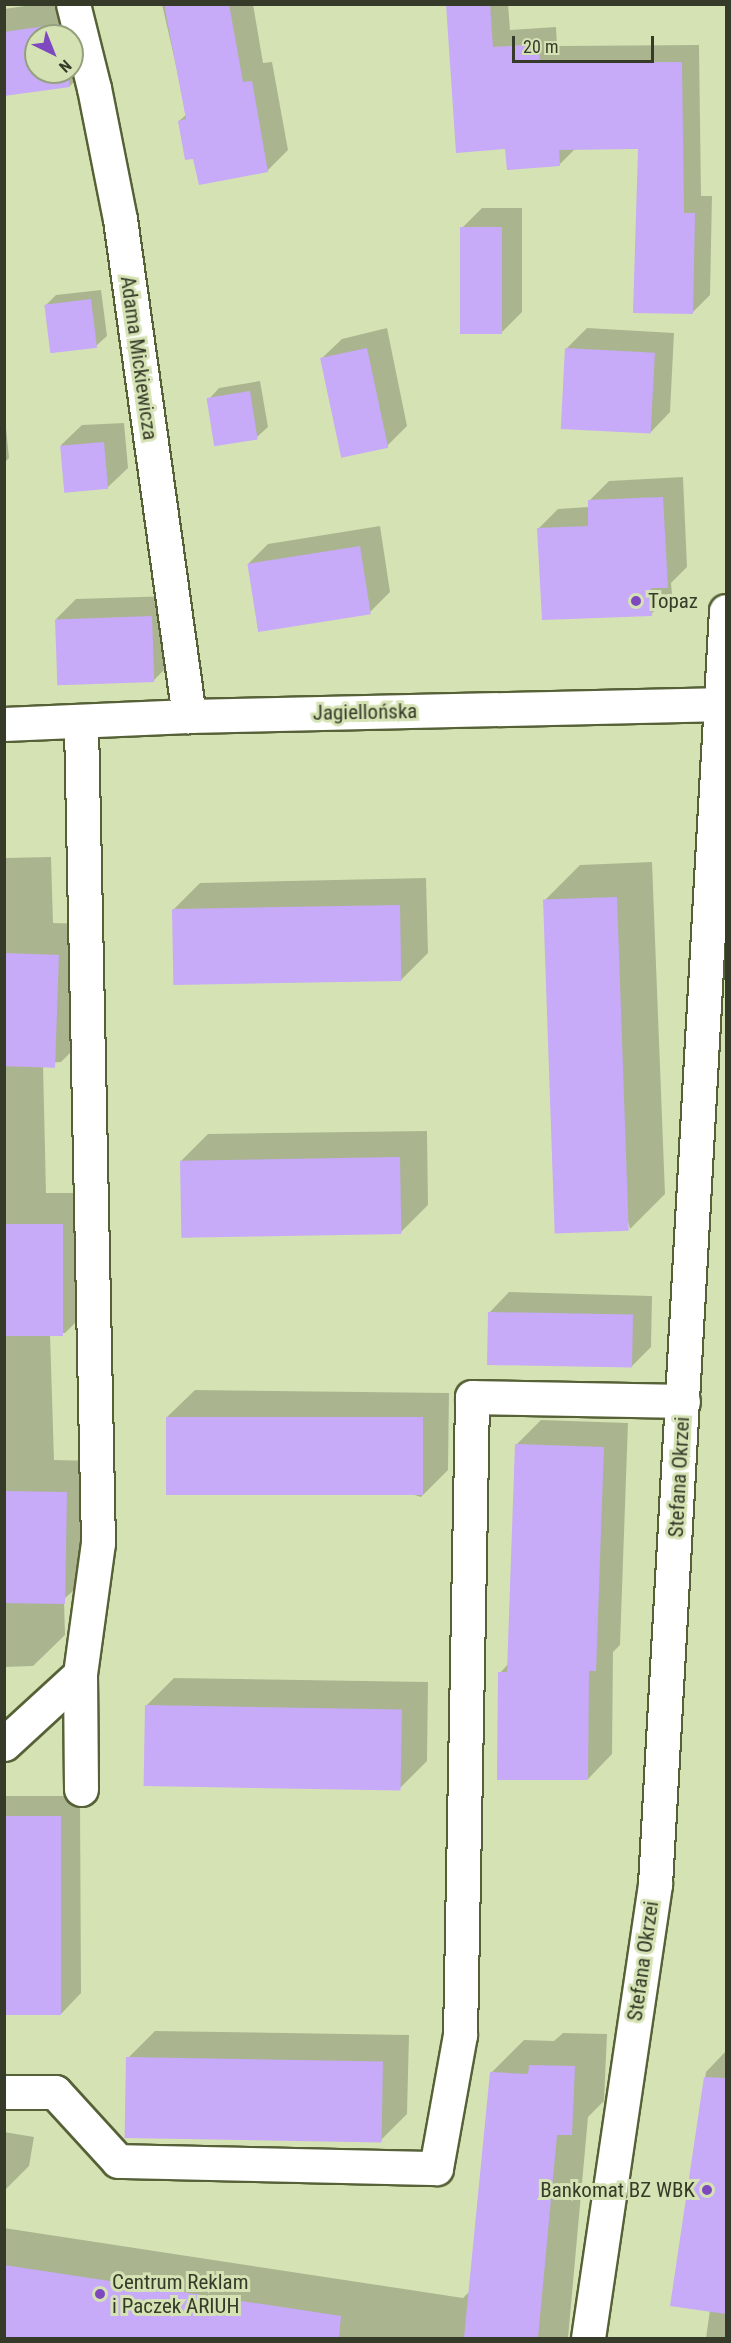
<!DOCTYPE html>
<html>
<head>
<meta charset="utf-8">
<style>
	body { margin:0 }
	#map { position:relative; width:731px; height:2343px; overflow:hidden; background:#d5e3b4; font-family:"Roboto Condensed",sans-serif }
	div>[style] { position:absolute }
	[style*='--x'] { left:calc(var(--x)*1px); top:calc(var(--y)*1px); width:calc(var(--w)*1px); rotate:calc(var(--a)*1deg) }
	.shadow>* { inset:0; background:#0003 }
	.building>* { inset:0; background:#c7aaf8; transform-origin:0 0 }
	.roads { filter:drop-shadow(2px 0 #566137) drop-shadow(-2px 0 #566137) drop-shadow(0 2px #566137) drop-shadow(0 -2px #566137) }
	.minor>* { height:33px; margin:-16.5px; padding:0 16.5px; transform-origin:16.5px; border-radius:16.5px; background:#fff }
	.dots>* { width:16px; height:16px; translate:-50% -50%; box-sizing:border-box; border:3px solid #d5e3b4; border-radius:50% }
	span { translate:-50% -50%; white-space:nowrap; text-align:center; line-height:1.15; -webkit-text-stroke:6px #d5e3b4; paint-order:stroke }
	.street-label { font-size:21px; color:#363b29 }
	.poi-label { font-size:21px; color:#363b29 }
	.left { translate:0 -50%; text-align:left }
	.right { translate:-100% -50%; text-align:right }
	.frame { position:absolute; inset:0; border:6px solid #363b29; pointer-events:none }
	.north { position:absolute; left:24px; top:24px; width:60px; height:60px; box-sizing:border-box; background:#d5e3b4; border:2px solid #95a07c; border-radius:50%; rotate:137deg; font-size:16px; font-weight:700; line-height:24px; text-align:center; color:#363b29 }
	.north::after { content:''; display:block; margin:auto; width:21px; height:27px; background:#7e48bf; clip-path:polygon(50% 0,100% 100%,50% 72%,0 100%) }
	.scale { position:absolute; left:512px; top:36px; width:142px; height:27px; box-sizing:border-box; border:3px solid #363b29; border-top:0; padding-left:8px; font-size:18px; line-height:21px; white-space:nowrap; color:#363b29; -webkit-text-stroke:4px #d5e3b4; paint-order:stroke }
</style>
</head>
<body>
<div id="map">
	<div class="shadow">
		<i style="clip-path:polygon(evenodd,39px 4px,87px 4px,97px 59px,70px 86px,4px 95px,4px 9px,39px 4px,36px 36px,72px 36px,72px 72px,36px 72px,36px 36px)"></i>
		<i style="clip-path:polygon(162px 4px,253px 4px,263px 63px,272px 62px,288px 150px,267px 171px,195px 158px,179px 121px,187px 114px)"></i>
		<i style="clip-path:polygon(448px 4px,508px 4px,510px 30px,556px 27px,557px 46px,699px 45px,701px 196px,712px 196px,710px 295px,692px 313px,639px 147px,576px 148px,559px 165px,506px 148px)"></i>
		<i style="clip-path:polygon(482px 208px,522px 208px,522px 312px,502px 332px,462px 228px)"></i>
		<i style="clip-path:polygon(101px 290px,107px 336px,96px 346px,45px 306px,56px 295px)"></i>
		<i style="clip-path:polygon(387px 328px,407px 426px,387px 446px,321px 359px,342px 339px)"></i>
		<i style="clip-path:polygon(587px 328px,674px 333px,670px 412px,650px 433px,567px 348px)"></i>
		<i style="clip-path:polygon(260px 381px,268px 427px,257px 437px,209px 399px,219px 388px)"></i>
		<i style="clip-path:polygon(4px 408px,9px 458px,4px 463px)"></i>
		<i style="clip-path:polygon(124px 423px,128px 468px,107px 488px,61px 445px,82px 425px)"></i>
		<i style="clip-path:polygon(683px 477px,687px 567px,671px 583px,672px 594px,651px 614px,538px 529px,558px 509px,589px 507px,589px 501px,609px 481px)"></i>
		<i style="clip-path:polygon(380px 526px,390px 592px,370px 612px,248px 564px,268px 544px)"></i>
		<i style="clip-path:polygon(172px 596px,174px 660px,154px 680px,56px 619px,76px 599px)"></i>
		<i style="clip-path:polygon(51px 857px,53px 923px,90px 924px,92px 1031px,61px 1062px,43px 1063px,46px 1193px,94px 1193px,96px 1302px,65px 1333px,50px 1333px,54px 1460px,98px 1461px,100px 1567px,64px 1599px,65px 1635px,33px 1666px,4px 1667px,4px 858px)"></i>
		<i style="clip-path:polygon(652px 862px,665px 1194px,630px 1229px,545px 900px,580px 865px)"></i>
		<i style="clip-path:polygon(426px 878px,428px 953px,401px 980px,173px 910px,200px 883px)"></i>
		<i style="clip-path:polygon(427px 1131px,428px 1205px,401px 1232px,181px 1161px,208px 1134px)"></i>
		<i style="clip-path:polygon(509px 1292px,652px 1296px,651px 1347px,631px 1367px,489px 1313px)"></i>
		<i style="clip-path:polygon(195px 1390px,449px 1393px,448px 1470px,421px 1497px,167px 1417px)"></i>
		<i style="clip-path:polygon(541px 1420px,628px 1423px,620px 1645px,613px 1652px,612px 1754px,588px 1779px,500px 1673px,509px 1663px,516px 1445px)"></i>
		<i style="clip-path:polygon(174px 1678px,428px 1682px,427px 1761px,400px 1788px,147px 1705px)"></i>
		<i style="clip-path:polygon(4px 1796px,80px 1796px,81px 1993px,61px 2014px,4px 2014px)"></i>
		<i style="clip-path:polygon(155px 2031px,409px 2035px,407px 2114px,380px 2141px,128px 2058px)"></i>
		<i style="clip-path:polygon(563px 2033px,607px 2034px,604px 2101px,588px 2117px,568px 2338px,4px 2338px,4px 2228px,463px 2298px,471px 2290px,491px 2073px,524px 2040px,554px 2041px)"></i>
		<i style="clip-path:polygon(726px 2051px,726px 2338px,706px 2338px,710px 2310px,672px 2305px,706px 2072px)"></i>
		<i style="clip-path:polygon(4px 2132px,34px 2137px,29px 2166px,4px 2191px)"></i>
	</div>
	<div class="building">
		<i style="clip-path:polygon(164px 4px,229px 4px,243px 82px,252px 81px,268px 172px,199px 185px,193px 159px,185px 160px,178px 121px,186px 119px)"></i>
		<i style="clip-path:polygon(446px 4px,490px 4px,493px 47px,539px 44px,540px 63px,682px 62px,684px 213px,695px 213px,693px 314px,633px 313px,638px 149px,559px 150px,560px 166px,507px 170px,505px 149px,456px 153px)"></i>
		<i style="clip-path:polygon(59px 24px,62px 36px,36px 36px,36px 72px,68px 72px,70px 87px,4px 96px,4px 32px)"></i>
		<i style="left:460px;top:227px;width:42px;height:107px"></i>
		<i style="left:91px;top:299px;width:49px;height:47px;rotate:83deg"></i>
		<i style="left:367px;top:348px;width:102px;height:48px;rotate:78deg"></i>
		<i style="left:565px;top:348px;width:90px;height:81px;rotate:3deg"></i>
		<i style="left:250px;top:391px;width:49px;height:44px;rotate:81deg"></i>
		<i style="left:104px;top:442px;width:47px;height:44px;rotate:85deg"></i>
		<i style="clip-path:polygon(663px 497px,668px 588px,651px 588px,652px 616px,542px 620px,537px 528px,588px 526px,588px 500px)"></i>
		<i style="left:360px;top:546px;width:69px;height:114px;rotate:81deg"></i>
		<i style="left:152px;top:616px;width:66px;height:97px;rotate:88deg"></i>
		<i style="left:617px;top:897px;width:334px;height:74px;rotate:88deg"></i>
		<i style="left:400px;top:905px;width:76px;height:228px;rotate:89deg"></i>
		<i style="left:4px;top:953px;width:55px;height:113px;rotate:2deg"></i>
		<i style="left:400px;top:1157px;width:77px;height:220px;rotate:89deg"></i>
		<i style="left:4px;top:1224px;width:59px;height:112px"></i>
		<i style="left:488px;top:1312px;width:145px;height:53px;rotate:1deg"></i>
		<i style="left:166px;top:1417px;width:257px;height:78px"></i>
		<i style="clip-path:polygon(515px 1444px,604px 1447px,596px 1671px,589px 1671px,588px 1780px,497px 1780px,498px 1672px,507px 1672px)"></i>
		<i style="left:4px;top:1491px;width:63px;height:112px;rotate:1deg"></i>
		<i style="left:145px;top:1705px;width:257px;height:81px;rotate:1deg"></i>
		<i style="left:4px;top:1816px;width:57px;height:199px"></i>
		<i style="left:126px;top:2057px;width:257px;height:81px;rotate:1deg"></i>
		<i style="clip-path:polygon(529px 2065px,575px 2066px,572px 2135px,557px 2135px,538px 2338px,464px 2338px,490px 2072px,528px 2074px)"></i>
		<i style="clip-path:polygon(704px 2077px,726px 2078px,726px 2314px,670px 2306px)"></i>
		<i style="clip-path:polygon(4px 2265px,341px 2316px,339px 2338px,4px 2338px)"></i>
	</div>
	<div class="roads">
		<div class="minor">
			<i style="--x:73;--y:4;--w:87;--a:76"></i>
			<i style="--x:94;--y:88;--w:134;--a:78.8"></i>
			<i style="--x:120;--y:219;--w:502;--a:82.1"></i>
			<i style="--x:4;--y:724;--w:185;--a:-2.5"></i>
			<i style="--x:189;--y:716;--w:537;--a:-1.28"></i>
			<i style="--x:80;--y:1674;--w:115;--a:89.5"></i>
			<i style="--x:4;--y:1744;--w:103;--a:-42.6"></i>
			<i style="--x:80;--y:1674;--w:132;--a:-82.2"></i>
			<i style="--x:98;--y:1543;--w:821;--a:-91.19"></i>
			<i style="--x:4;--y:2092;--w:51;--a:0"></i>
			<i style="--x:55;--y:2092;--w:93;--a:47.6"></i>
			<i style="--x:118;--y:2161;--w:318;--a:1.3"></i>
			<i style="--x:436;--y:2168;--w:135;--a:-79.8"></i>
			<i style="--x:460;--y:2035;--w:638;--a:-88.92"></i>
			<i style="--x:472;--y:1397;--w:211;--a:1.1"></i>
			<i style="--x:588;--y:2338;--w:459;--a:-81.6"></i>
			<i style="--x:655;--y:1884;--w:1275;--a:-86.81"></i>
		</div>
	</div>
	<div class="dots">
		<i style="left:636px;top:601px;background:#7e48bf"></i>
		<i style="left:707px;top:2190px;background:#7e48bf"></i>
		<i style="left:100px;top:2294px;background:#7e48bf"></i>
	</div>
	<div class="street-label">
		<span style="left:139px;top:358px;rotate:82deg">Adama Mickiewicza</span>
		<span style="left:365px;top:712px;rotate:-1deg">Jagiellońska</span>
		<span style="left:679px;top:1477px;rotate:-87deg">Stefana Okrzei</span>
		<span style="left:643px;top:1961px;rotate:-82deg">Stefana Okrzei</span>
	</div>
	<div class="poi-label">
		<span class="left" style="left:648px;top:601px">Topaz</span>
		<span class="right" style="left:695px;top:2190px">Bankomat BZ WBK</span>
		<span class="left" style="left:112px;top:2294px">Centrum Reklam<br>i Paczek ARIUH</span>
	</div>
	<div class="frame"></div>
	<div class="north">N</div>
	<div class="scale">20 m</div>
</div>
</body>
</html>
